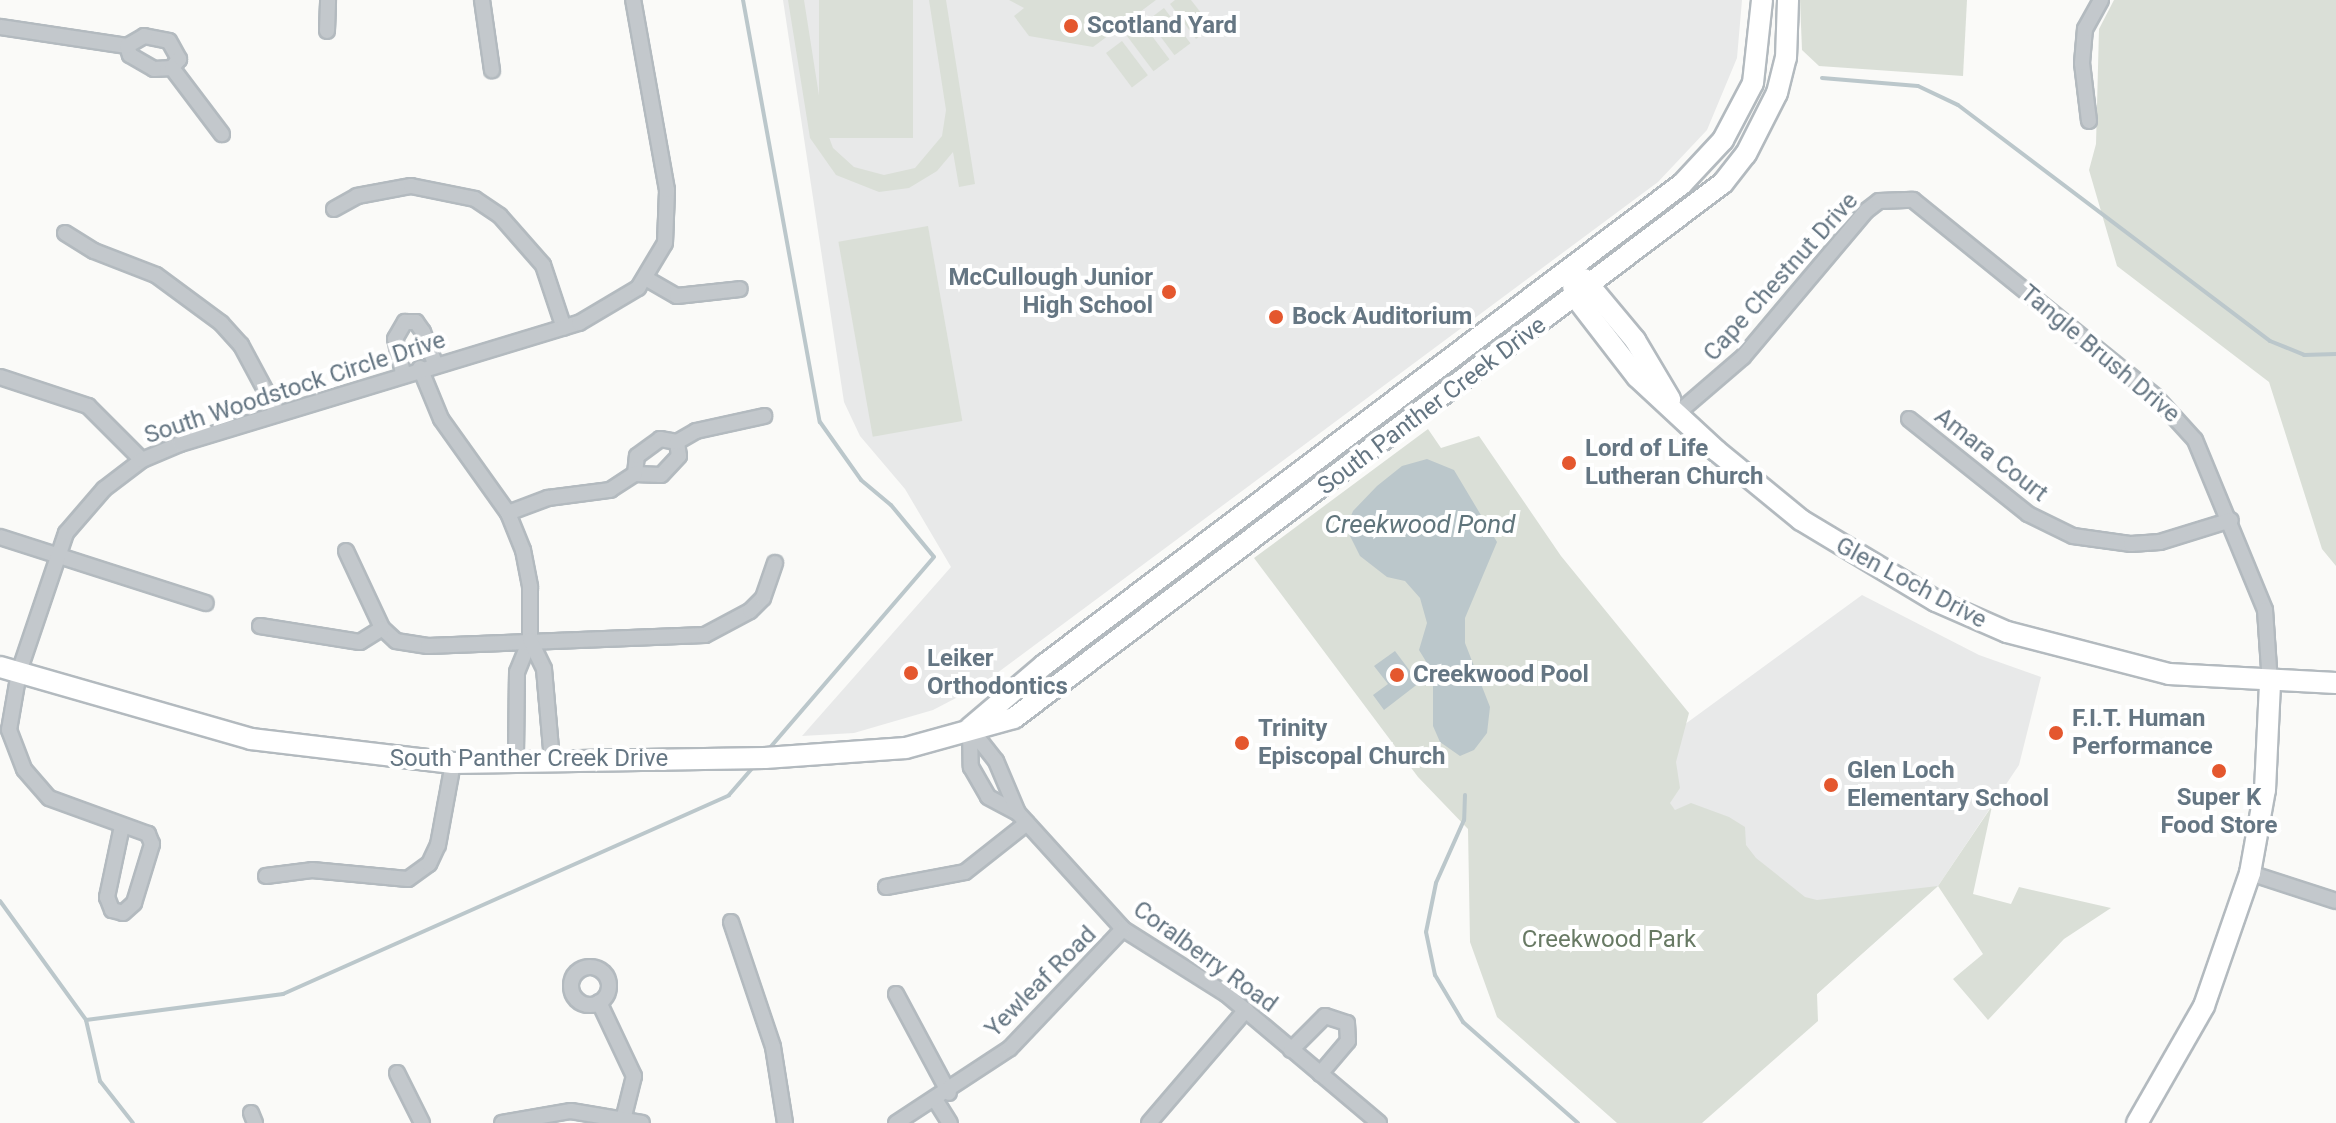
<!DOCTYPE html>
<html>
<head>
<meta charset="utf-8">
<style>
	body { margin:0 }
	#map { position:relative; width:2336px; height:1123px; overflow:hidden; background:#fafaf8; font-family:Roboto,sans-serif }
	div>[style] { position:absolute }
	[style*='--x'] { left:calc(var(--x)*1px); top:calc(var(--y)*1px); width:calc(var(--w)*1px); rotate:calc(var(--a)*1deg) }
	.built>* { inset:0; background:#e8e9e9 }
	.green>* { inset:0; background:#dadfd7; transform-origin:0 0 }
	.water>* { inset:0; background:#bbc7cb }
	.stream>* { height:4px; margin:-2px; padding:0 2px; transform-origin:2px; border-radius:2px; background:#bbc7cb }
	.roads { filter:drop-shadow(2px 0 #b3babf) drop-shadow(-2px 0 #b3babf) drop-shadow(0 2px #b3babf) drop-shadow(0 -2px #b3babf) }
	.street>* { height:14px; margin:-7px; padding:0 7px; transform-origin:7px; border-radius:7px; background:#c3c8cc }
	.street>.ring { margin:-7px; padding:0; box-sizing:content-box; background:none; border:14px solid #c3c8cc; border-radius:50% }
	.secondary>* { height:20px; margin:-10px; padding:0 10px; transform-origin:10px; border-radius:10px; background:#fff }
	.dots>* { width:22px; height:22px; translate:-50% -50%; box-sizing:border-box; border:4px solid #fff; border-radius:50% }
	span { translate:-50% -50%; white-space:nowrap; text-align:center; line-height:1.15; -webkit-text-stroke:8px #fff; paint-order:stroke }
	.poi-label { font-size:24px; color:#657683; font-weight:700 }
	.left { translate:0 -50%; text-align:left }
	.right { translate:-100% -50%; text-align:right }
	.street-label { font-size:24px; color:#657683 }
	.park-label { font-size:24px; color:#687a64 }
	.water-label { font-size:26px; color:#60757c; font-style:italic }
</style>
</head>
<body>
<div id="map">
	<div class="built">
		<i style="clip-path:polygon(783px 0,1742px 0,1737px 58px,1707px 130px,1658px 182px,981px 685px,933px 710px,854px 733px,802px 736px,951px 567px,905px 489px,860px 436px,844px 402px)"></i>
		<i style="clip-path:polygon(1862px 595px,1979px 655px,2041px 677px,2019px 765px,1938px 886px,1817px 994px,1636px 760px)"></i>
	</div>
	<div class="green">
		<i style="clip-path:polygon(788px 0,804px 0,823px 121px,833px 148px,854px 167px,884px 175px,915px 168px,942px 136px,946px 110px,929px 0,946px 0,975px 184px,959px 187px,953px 152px,937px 171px,909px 188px,879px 192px,836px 175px,810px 138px)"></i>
		<i style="left:819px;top:0;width:94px;height:138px"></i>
		<i style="clip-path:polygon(1009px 0,1156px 0,1093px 47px,1029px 36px,1014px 16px,1024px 8px)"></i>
		<i style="clip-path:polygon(1175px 0,1191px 0,1212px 27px,1196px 39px,1170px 4px)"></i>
		<i style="clip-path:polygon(1800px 0,1967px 0,1963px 76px,1819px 66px,1802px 50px)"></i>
		<i style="clip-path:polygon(2114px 0,2336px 0,2336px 566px,2322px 549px,2269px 382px,2117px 266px,2089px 170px,2096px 144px,2099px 29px)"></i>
		<i style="left:1164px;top:8px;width:44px;height:20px;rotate:53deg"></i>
		<i style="left:1143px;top:24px;width:44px;height:20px;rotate:53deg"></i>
		<i style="left:1122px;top:41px;width:43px;height:20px;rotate:53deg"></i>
		<i style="left:928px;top:226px;width:198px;height:91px;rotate:80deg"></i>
		<i style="clip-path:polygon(1428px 429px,1441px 448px,1479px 436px,1561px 556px,1689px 713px,1676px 762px,1680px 788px,1670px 803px,1675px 810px,1691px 803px,1729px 817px,1745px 827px,1746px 845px,1756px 858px,1805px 897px,1817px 900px,1938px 886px,1992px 806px,1973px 894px,2011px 904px,2019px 887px,2111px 908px,2064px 939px,1988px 1020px,1953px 979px,1983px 954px,1938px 886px,1817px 994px,1818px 1021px,1702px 1123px,1617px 1123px,1497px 1017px,1470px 942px,1468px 829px,1418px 777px,1254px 558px)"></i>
	</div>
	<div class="water">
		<i style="clip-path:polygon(1427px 459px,1454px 470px,1497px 542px,1465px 618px,1465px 643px,1490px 707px,1487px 733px,1474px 750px,1460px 756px,1440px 742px,1433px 726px,1433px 673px,1419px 650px,1427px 623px,1420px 598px,1405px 581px,1387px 577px,1360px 556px,1346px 528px,1353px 511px,1377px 486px,1402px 466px)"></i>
		<i style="clip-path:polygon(1395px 651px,1419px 683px,1384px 710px,1373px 695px,1388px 684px,1374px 666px)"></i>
	</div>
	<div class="stream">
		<i style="--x:743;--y:0;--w:429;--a:79.7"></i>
		<i style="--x:820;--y:422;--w:71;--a:54.7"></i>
		<i style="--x:861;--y:480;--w:39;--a:40"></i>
		<i style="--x:891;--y:505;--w:67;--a:50.4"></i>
		<i style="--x:934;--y:557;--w:253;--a:130.7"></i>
		<i style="--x:1822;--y:78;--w:96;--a:4.8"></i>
		<i style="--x:1918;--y:86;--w:44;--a:25.4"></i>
		<i style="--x:1958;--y:105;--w:391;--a:37.1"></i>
		<i style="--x:2270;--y:341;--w:37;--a:22"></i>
		<i style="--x:2304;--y:355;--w:32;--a:-2"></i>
		<i style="--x:1465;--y:795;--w:25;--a:92"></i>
		<i style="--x:1464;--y:820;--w:69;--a:114"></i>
		<i style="--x:1436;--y:883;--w:50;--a:101.5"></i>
		<i style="--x:1426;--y:932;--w:44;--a:78.2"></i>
		<i style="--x:1435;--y:975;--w:55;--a:59.2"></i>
		<i style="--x:1463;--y:1022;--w:153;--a:41.3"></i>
		<i style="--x:0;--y:901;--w:147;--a:54.1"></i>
		<i style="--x:86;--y:1020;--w:199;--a:-7.5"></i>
		<i style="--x:283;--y:994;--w:488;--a:-24"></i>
		<i style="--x:729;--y:795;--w:40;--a:-49"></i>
		<i style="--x:86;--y:1020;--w:63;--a:77.1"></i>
		<i style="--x:100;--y:1081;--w:53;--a:51.8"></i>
	</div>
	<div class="roads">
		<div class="street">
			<i style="--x:482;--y:0;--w:71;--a:81.9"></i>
			<i style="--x:0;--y:27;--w:128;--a:8.5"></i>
			<i style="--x:327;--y:31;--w:31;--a:-88"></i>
			<i style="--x:144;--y:36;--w:25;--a:11"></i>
			<i style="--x:169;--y:41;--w:21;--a:61"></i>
			<i style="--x:179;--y:59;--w:11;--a:128"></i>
			<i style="--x:172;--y:68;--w:18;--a:177"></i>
			<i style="--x:154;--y:69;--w:28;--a:-150"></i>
			<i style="--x:130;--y:55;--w:9;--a:-108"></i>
			<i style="--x:127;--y:46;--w:20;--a:-30"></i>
			<i style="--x:172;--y:68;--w:83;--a:52.9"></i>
			<i style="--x:2089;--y:121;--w:58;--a:-96.9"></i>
			<i style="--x:2082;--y:63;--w:34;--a:-85"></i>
			<i style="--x:2085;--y:29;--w:33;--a:-61"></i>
			<i style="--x:334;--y:209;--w:26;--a:-29"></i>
			<i style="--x:357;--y:196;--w:55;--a:-10.5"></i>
			<i style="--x:411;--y:186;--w:65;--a:11.5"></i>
			<i style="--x:475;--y:199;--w:30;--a:34"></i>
			<i style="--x:500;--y:216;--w:65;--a:48.7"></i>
			<i style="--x:543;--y:265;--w:66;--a:71.6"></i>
			<i style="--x:65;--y:233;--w:34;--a:32"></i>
			<i style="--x:94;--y:251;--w:66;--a:21.2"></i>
			<i style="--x:156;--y:275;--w:81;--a:36.4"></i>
			<i style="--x:221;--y:323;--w:30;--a:48"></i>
			<i style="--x:241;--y:345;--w:78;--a:61.8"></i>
			<i style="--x:647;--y:279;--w:34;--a:30"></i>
			<i style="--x:677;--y:296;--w:63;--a:-6.3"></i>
			<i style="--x:420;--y:368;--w:55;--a:67.6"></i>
			<i style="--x:441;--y:419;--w:115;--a:54.5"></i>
			<i style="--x:508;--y:513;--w:40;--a:68"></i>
			<i style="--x:523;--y:550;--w:38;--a:79"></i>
			<i style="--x:530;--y:587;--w:53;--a:90"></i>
			<i style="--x:530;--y:640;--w:35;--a:112"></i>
			<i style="--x:517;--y:672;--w:88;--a:90.7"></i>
			<i style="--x:403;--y:373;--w:35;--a:-103"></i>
			<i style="--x:395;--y:339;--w:20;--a:-60"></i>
			<i style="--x:405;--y:322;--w:11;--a:0"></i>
			<i style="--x:416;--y:322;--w:12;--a:55"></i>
			<i style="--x:423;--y:332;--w:34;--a:69"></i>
			<i style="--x:0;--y:377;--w:93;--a:18.2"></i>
			<i style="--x:88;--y:406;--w:76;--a:45"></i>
			<i style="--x:1679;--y:412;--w:84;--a:-40.7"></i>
			<i style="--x:1743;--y:357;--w:191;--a:-49.9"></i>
			<i style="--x:1866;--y:211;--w:16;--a:-38"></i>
			<i style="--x:1879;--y:201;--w:34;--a:-2"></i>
			<i style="--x:1913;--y:200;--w:311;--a:39"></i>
			<i style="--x:2155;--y:396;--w:59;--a:47.7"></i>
			<i style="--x:2195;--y:440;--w:184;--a:67.6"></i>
			<i style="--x:2265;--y:610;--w:73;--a:86.1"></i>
			<i style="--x:1909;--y:419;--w:152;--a:38.6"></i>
			<i style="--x:2028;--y:514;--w:50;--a:26.1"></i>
			<i style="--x:2073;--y:536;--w:59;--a:7.9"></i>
			<i style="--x:2131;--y:544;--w:29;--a:-4"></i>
			<i style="--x:2160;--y:542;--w:74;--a:-17.2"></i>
			<i style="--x:677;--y:442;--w:14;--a:82"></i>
			<i style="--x:679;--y:456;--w:26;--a:133"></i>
			<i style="--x:661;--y:475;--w:26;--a:-178"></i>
			<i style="--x:635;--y:474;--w:18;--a:-84"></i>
			<i style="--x:637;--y:456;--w:29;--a:-36"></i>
			<i style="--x:660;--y:439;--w:17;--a:10"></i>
			<i style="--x:677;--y:442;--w:22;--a:-30"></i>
			<i style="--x:696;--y:431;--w:70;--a:-12.4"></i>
			<i style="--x:508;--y:513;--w:43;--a:-20.6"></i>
			<i style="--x:548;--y:498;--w:63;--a:-7.4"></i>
			<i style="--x:610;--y:490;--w:30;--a:-33"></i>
			<i style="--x:0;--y:537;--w:216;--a:17.8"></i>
			<i style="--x:346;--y:551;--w:85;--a:64.9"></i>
			<i style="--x:382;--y:628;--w:19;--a:43"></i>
			<i style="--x:396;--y:641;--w:32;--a:9"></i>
			<i style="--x:428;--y:646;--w:277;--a:-2.3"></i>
			<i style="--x:705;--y:635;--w:51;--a:-28.1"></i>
			<i style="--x:750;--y:611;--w:18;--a:-45"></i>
			<i style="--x:763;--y:598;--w:37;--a:-71"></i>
			<i style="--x:260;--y:626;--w:101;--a:9.1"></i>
			<i style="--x:360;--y:642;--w:26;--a:-32"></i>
			<i style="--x:530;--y:640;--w:32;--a:64"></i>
			<i style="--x:544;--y:669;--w:91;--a:85"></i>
			<i style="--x:970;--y:728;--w:39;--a:89"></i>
			<i style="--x:971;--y:767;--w:34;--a:60"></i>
			<i style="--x:988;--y:797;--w:34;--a:28"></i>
			<i style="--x:1018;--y:813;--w:156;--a:47.8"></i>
			<i style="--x:1123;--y:929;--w:122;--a:32.3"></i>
			<i style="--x:1226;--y:994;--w:200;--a:40.1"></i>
			<i style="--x:970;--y:728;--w:42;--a:51.8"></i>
			<i style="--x:996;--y:761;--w:56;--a:67.1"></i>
			<i style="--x:122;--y:826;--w:73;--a:101.9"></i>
			<i style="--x:107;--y:897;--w:14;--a:69"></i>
			<i style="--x:112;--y:910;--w:11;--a:15"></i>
			<i style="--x:123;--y:913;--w:15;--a:-42"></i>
			<i style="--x:134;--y:903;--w:62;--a:-73"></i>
			<i style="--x:152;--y:844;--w:11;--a:-112"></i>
			<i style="--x:148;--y:834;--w:105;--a:-160"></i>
			<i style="--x:49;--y:798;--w:38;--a:-131"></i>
			<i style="--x:24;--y:769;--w:42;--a:-111"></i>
			<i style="--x:9;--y:730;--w:59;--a:-80.2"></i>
			<i style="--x:19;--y:672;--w:147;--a:-71.3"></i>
			<i style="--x:66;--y:533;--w:58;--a:-49.2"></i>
			<i style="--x:104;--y:489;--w:48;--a:-37.3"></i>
			<i style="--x:142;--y:460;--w:41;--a:-22.8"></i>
			<i style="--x:180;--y:444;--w:417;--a:-16.9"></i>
			<i style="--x:579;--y:323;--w:69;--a:-30.7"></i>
			<i style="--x:638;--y:288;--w:52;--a:-59"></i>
			<i style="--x:665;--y:243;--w:53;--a:-87.8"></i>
			<i style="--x:667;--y:190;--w:193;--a:-100.1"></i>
			<i style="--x:2250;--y:873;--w:90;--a:18"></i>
			<i style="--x:266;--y:876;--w:46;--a:-7.4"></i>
			<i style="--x:312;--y:870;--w:96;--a:5.4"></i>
			<i style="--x:408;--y:879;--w:26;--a:-36"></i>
			<i style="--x:429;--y:864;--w:21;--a:-65"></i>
			<i style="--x:438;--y:845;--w:83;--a:-79.6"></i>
			<i style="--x:886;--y:887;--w:80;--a:-10.8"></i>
			<i style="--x:965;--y:872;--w:79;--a:-38.3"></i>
			<i style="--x:731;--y:922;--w:132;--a:71.4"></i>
			<i style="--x:773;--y:1047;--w:77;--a:81"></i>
			<i class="ring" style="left:571px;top:967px;width:24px;height:24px"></i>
			<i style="--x:896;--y:994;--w:112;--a:61.8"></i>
			<i style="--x:599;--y:1002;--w:82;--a:64.7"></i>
			<i style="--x:634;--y:1076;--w:41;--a:104"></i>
			<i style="--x:1291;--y:1050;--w:48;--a:-45"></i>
			<i style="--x:1325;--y:1016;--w:23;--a:18"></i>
			<i style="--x:1347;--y:1023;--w:18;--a:87"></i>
			<i style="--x:1348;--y:1041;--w:43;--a:130.3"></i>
			<i style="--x:397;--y:1073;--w:56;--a:63.4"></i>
			<i style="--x:936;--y:1101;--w:26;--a:58"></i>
			<i style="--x:251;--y:1113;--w:11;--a:68"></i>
			<i style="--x:502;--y:1123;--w:70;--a:-9.9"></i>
			<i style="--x:571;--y:1111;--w:72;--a:9.6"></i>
			<i style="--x:896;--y:1123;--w:136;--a:-33.3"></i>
			<i style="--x:1010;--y:1048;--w:164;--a:-46.5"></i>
			<i style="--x:1149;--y:1123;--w:149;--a:-49.4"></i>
		</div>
		<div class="secondary">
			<i style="--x:1584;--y:279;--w:80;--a:50.1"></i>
			<i style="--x:1635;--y:340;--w:69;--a:59.3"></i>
			<i style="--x:1573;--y:286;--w:12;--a:76"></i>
			<i style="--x:1576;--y:298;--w:100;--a:52.3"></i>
			<i style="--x:1637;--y:377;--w:109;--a:42.8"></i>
			<i style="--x:1717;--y:451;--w:109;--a:39.4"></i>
			<i style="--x:1801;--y:520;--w:157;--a:31"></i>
			<i style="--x:1936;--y:601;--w:77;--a:23.6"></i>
			<i style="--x:2007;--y:632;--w:167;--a:14.5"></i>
			<i style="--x:2169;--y:674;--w:167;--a:3.1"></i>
			<i style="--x:0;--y:667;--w:261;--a:16"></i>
			<i style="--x:251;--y:739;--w:203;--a:6.8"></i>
			<i style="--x:453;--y:763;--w:312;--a:-0.9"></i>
			<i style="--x:765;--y:758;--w:141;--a:-4.1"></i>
			<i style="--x:906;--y:748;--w:112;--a:-15.5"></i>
			<i style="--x:1014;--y:718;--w:888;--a:-37.04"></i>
			<i style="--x:1723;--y:183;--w:37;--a:-52"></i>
			<i style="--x:1746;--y:154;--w:68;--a:-63.1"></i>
			<i style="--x:1777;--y:93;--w:36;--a:-76"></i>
			<i style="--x:1786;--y:58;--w:58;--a:-88"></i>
			<i style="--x:970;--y:728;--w:97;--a:-40.4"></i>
			<i style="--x:1044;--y:665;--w:799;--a:-37.01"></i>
			<i style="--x:1682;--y:184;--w:60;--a:-47"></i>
			<i style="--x:1723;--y:140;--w:64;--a:-62.2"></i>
			<i style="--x:1753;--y:83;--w:83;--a:-83.8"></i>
			<i style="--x:2137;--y:1123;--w:135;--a:-60.2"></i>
			<i style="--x:2204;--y:1006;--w:141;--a:-70.9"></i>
			<i style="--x:2250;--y:873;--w:84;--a:-79.8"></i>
			<i style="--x:2265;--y:790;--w:107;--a:-87.3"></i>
		</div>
	</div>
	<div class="dots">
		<i style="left:1071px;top:26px;background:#e4572e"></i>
		<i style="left:1169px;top:292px;background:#e4572e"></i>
		<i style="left:1276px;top:317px;background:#e4572e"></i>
		<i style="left:1569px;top:463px;background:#e4572e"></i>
		<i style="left:911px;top:673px;background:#e4572e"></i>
		<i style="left:1397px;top:675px;background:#e4572e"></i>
		<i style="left:2056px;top:733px;background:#e4572e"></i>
		<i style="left:1242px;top:743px;background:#e4572e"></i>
		<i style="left:2219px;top:771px;background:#e4572e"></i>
		<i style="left:1831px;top:785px;background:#e4572e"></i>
	</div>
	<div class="poi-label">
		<span class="left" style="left:1087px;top:26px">Scotland Yard</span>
		<span class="right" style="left:1153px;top:292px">McCullough Junior<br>High School</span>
		<span class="left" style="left:1292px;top:317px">Bock Auditorium</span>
		<span class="left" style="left:1585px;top:463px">Lord of Life<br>Lutheran Church</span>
		<span class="left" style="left:927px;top:673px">Leiker<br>Orthodontics</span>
		<span class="left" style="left:1413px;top:675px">Creekwood Pool</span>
		<span class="left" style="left:2072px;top:733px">F.I.T. Human<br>Performance</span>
		<span class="left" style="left:1258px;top:743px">Trinity<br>Episcopal Church</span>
		<span class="left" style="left:1847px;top:785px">Glen Loch<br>Elementary School</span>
		<span style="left:2219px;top:812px">Super K<br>Food Store</span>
	</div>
	<div class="street-label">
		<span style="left:1781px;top:277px;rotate:-48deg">Cape Chestnut Drive</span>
		<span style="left:2100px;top:354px;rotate:40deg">Tangle Brush Drive</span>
		<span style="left:295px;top:388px;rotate:-18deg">South Woodstock Circle Drive</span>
		<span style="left:1432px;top:406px;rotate:-37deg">South Panther Creek Drive</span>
		<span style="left:1991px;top:455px;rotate:38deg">Amara Court</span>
		<span style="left:1911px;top:583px;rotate:28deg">Glen Loch Drive</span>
		<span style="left:529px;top:759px">South Panther Creek Drive</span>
		<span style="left:1205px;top:957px;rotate:36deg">Coralberry Road</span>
		<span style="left:1041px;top:982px;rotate:-45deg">Yewleaf Road</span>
	</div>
	<div class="park-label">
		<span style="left:1609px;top:940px">Creekwood Park</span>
	</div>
	<div class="water-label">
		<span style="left:1420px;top:525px">Creekwood Pond</span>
	</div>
</div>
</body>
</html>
